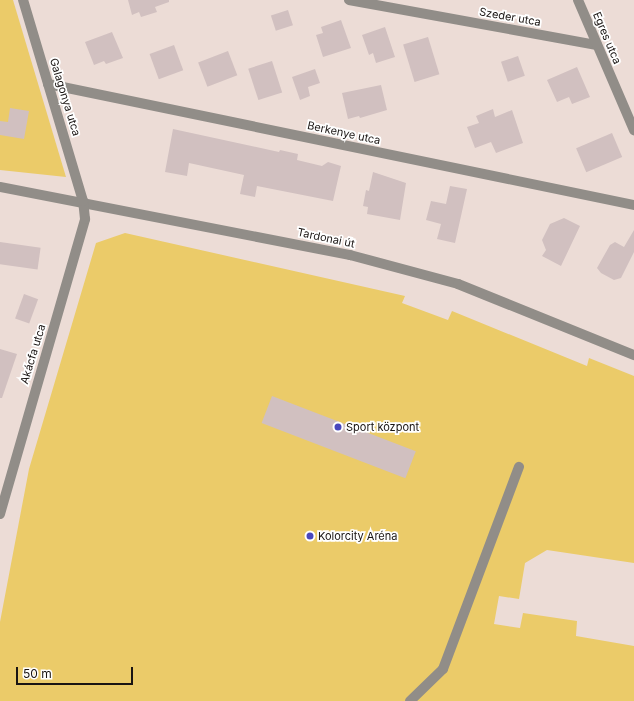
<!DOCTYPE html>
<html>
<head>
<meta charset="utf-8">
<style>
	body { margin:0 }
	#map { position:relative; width:634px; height:701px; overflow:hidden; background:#ecdcd6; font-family:Inter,sans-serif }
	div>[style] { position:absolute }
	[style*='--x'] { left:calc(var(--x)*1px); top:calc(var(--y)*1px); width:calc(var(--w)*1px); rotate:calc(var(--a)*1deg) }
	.green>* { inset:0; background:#ebcb69 }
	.building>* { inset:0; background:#d1c0c0; transform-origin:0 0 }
	.minor>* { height:10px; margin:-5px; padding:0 5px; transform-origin:5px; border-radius:5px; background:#918d88 }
	.dots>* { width:11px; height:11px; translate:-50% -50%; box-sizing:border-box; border:2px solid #fff; border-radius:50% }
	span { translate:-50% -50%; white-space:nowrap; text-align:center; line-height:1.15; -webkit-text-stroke:3.5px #fff; paint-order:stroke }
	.street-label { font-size:11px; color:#191412 }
	.poi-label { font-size:11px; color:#191412 }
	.left { translate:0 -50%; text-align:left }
	.scale { position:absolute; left:16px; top:667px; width:117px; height:18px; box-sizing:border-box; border:2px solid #191412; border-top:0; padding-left:5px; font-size:12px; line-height:14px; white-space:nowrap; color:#191412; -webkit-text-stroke:3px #fff; paint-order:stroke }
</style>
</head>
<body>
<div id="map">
	<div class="green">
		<i style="clip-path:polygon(0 0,13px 0,66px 177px,0 170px)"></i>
		<i style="clip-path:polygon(125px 233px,405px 296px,402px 303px,448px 320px,452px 311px,587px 366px,589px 358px,634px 376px,634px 563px,547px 550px,525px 563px,519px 599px,499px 596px,494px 624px,520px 628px,523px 613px,577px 621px,576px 636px,634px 646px,634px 701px,0 701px,0 622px,29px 469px,96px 243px)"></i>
	</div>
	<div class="building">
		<i style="clip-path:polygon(128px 0,169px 0,169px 2px,155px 7px,157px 12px,141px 17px,139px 12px,132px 15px)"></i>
		<i style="left:288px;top:10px;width:16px;height:18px;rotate:72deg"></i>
		<i style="clip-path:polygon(341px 20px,351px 48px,323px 57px,316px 35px,323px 33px,321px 27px)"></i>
		<i style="clip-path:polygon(385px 27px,395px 57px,376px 63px,373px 53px,369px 55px,362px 35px)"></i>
		<i style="clip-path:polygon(112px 32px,123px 58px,106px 64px,104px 61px,94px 65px,85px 42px)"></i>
		<i style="left:428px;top:37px;width:39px;height:26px;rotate:73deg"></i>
		<i style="left:174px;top:45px;width:27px;height:26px;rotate:70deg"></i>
		<i style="left:228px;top:51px;width:26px;height:32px;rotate:69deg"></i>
		<i style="left:518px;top:56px;width:21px;height:18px;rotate:71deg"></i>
		<i style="left:272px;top:61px;width:33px;height:25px;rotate:72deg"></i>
		<i style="clip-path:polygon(577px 67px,590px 97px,572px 104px,569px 97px,557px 102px,547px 80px)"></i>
		<i style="clip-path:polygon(315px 69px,320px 83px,308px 87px,310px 96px,300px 100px,292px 77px)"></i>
		<i style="clip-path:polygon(381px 85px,387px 110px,360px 118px,359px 116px,348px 119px,342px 93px)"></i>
		<i style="clip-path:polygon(10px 108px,29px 111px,24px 139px,0 135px,0 121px,8px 122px)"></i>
		<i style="clip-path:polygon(493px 109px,495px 117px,512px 110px,523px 143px,496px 153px,491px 142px,475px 148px,467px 127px,479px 123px,476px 116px)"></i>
		<i style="clip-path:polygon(173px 129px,279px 152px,280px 150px,298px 154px,297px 160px,322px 166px,328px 162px,341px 166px,333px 201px,257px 186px,255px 197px,240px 194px,244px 175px,189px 163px,187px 176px,165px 172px)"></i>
		<i style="left:612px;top:133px;width:26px;height:39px;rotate:67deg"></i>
		<i style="clip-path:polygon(373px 172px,406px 183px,400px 220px,367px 214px,368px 207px,363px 206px,366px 190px,369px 191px)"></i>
		<i style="clip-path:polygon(450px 186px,467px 189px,455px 243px,437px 239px,441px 224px,426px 220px,431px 201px,446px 204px)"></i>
		<i style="clip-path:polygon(564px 218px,580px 226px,561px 266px,542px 256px,546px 250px,542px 240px,550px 224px)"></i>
		<i style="clip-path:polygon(634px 230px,634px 252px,621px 278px,614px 280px,601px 273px,597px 268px,610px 245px,615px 242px,624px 247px)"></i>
		<i style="left:0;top:242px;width:41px;height:22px;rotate:8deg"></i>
		<i style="left:24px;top:294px;width:15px;height:26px;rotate:20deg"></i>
		<i style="clip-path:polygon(0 349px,17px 354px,2px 398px,0 398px)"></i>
		<i style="left:272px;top:396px;width:154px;height:29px;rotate:21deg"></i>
	</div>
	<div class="minor">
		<i style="--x:349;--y:0;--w:252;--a:10.3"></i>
		<i style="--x:578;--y:0;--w:142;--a:66.7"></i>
		<i style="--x:48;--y:84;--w:598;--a:11.67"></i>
		<i style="--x:0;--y:187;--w:357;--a:11"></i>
		<i style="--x:350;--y:255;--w:112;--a:15"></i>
		<i style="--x:458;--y:284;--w:190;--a:22"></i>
		<i style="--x:0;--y:514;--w:307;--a:-73.9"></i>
		<i style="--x:85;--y:219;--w:18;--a:-96"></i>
		<i style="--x:83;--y:201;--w:210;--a:-106.6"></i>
		<i style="--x:410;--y:701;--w:46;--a:-44.1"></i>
		<i style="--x:443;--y:669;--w:216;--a:-69.4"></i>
	</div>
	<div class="dots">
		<i style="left:338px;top:427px;background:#4947bd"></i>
		<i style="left:310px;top:536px;background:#4947bd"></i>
	</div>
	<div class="street-label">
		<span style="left:510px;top:17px;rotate:10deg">Szeder utca</span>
		<span style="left:607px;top:38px;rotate:67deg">Egres utca</span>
		<span style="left:65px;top:97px;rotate:73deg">Galagonya utca</span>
		<span style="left:344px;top:133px;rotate:12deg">Berkenye utca</span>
		<span style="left:326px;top:238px;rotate:12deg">Tardonai út</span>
		<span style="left:33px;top:354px;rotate:-73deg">Akácfa utca</span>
	</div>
	<div class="poi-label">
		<span class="left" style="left:346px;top:427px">Sport központ</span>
		<span class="left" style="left:318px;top:536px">Kolorcity Aréna</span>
	</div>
	<div class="scale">50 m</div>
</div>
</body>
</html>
